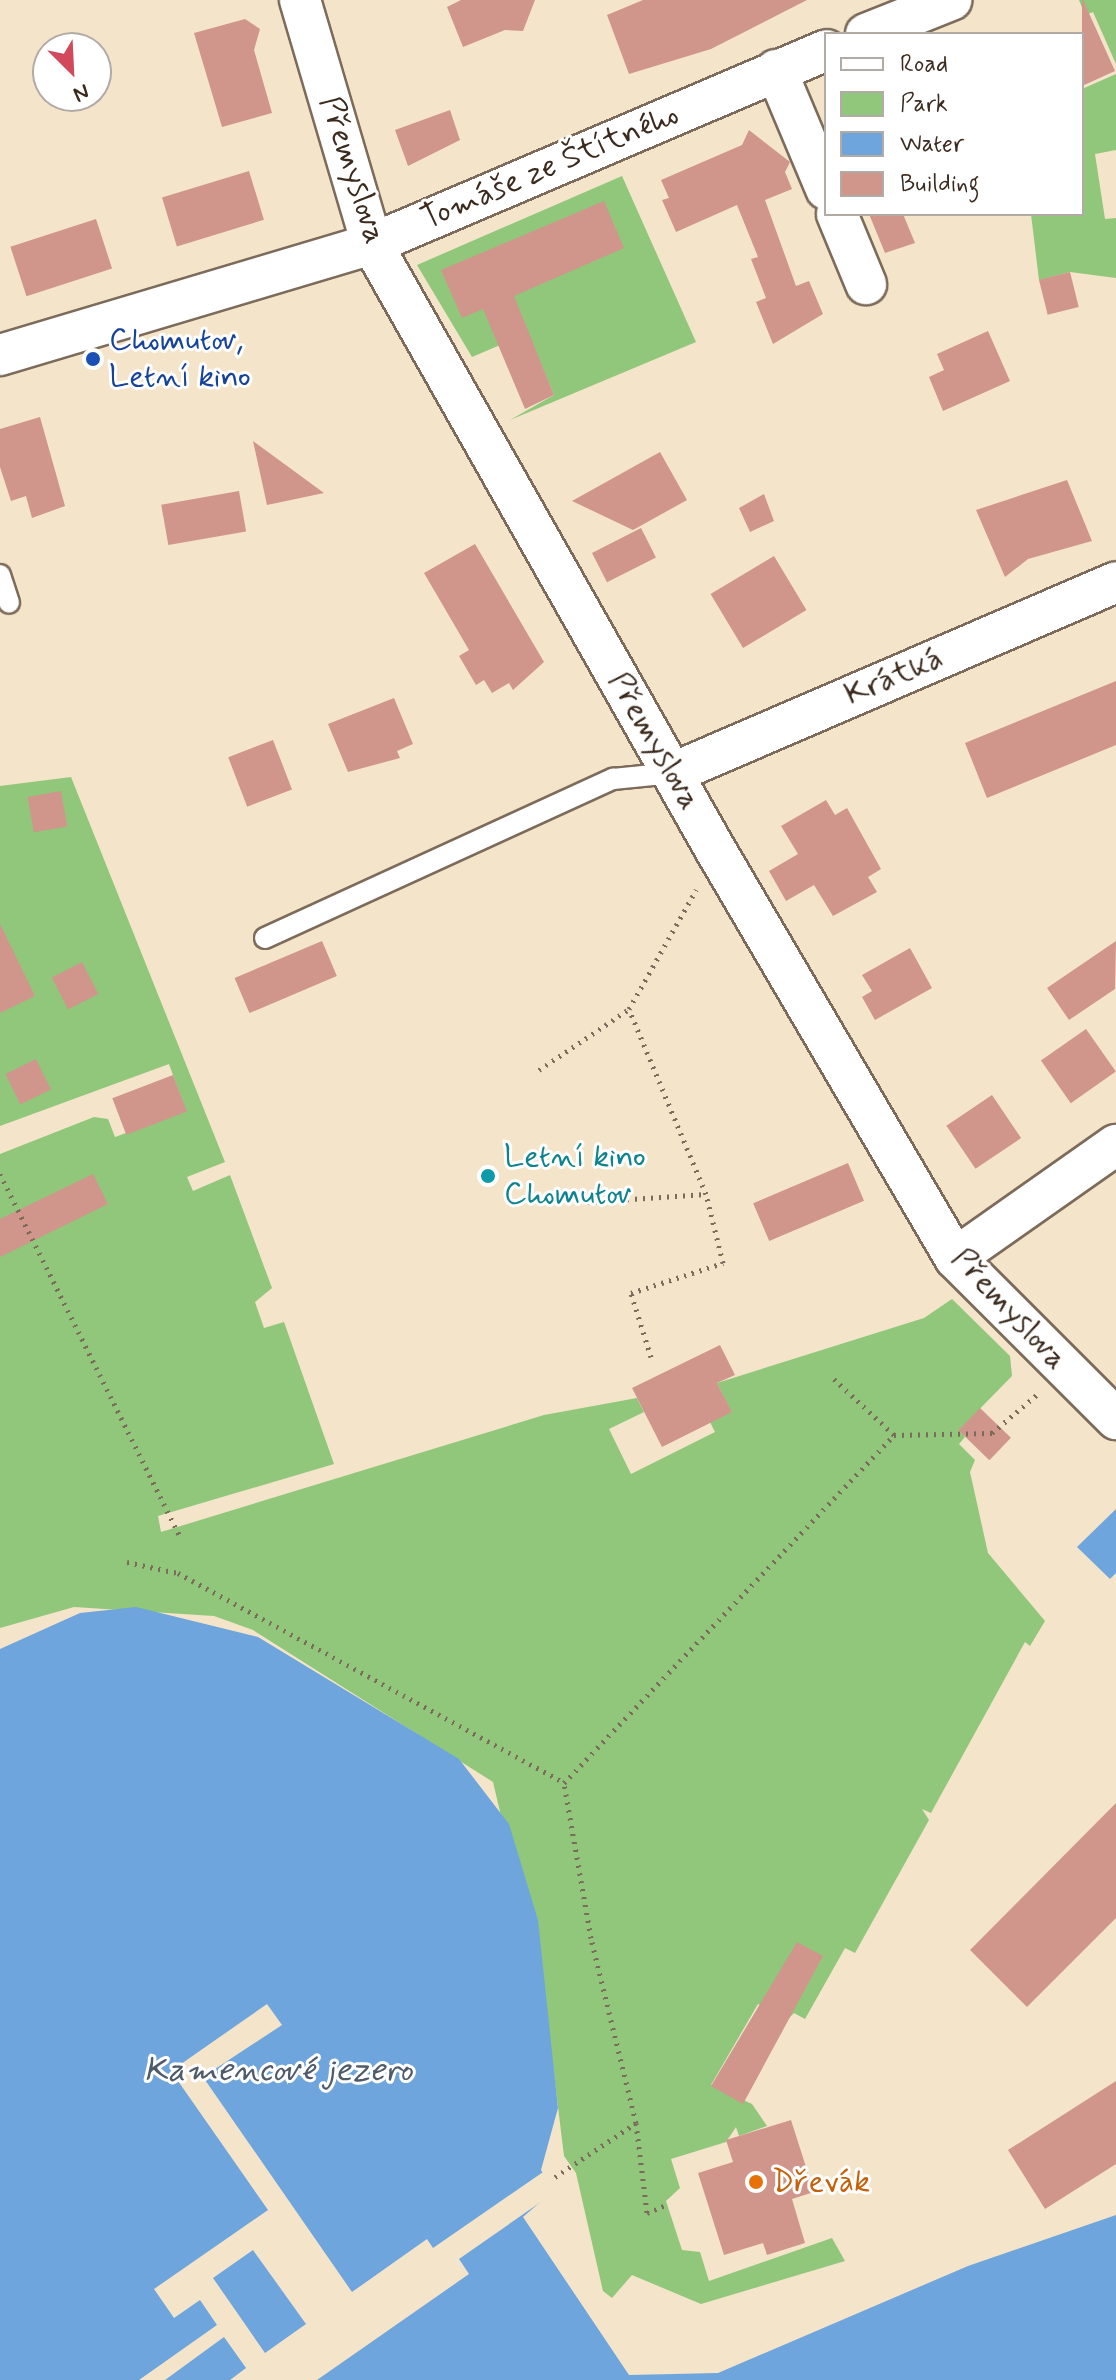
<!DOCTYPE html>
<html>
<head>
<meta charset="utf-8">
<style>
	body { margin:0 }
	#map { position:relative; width:1116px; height:2380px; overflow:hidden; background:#f4e4ca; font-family:Mynerve,sans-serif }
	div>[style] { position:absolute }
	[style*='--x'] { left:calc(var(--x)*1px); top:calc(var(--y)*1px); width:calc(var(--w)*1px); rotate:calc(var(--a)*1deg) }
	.green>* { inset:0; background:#90c77a }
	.water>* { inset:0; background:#6ea5dc }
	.pier>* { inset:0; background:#f4e4ca }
	.building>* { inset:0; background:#d0968b; transform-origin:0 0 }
	.path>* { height:5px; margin-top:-2.5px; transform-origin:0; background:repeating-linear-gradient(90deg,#7c6b5a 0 2px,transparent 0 8px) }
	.roads { filter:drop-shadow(2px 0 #7c6b5a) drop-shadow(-2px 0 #7c6b5a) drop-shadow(0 2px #7c6b5a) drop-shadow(0 -2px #7c6b5a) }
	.lane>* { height:20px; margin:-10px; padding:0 10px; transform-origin:10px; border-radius:10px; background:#fff }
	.street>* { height:40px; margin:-20px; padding:0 20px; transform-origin:20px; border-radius:20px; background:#fff }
	.dots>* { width:22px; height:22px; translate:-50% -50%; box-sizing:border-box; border:4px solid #fff; border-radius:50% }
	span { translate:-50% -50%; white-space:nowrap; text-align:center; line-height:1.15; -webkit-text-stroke:6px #fff; paint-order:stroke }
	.street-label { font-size:32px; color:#3b2a1e }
	.transit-label { font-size:32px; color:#164399 }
	.left { translate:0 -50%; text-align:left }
	.culture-label { font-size:32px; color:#0d838f }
	.food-label { font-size:32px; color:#c56008 }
	.water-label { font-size:34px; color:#4f5b6a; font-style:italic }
	.legend { position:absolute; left:824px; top:32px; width:260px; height:184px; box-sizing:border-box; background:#fff; border:2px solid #b1aaa5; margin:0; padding:10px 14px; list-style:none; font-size:24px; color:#3b2a1e }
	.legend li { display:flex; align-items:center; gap:16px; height:40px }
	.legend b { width:40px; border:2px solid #b1aaa5 }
	.north { position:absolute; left:32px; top:32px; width:80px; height:80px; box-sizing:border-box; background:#fff; border:2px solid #b1aaa5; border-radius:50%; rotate:156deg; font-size:22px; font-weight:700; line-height:32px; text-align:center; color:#3b2a1e }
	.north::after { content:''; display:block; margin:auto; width:28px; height:36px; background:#d1495b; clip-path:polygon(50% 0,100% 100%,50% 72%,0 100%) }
</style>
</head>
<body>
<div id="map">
	<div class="green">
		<i style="clip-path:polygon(1079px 0,1116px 0,1116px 64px,1093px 12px,1085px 15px)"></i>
		<i style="clip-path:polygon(1116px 74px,1116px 150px,1095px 154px,1105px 219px,1116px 218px,1116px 278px,1070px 272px,1039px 280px,1031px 214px,1082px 214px,1082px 89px)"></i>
		<i style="clip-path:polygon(622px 176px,696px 342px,510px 420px,554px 395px,528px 333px,472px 357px,417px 265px)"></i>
		<i style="clip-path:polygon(71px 777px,225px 1162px,187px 1177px,193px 1191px,230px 1175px,272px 1288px,255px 1302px,264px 1328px,284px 1322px,334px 1464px,158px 1516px,161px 1532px,544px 1415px,637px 1398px,644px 1412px,609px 1429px,631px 1474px,715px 1432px,710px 1422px,731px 1411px,717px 1383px,924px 1318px,952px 1299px,1010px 1356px,1012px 1376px,959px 1430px,965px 1437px,959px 1444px,975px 1460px,970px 1472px,988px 1553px,1045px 1621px,1030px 1646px,1025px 1642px,931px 1813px,922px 1809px,929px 1820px,855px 1953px,845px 1948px,805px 2019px,794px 2013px,787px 2020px,758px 2004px,711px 2085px,752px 2104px,767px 2126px,739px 2136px,736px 2127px,726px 2142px,671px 2159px,680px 2188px,666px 2201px,682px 2250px,700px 2252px,709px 2281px,832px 2238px,845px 2261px,701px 2304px,632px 2275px,612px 2298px,603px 2291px,576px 2173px,564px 2156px,534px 1910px,523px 1909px,493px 1782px,253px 1630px,214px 1616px,74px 1607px,0 1628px,0 1154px,94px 1117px,108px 1119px,115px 1137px,186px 1111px,169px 1064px,0 1126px,0 786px)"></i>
	</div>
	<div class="water">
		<i style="clip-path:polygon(1116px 1509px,1116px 1573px,1110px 1579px,1077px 1547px)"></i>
		<i style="clip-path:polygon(136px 1607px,258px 1637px,459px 1759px,509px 1824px,538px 1920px,558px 2108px,541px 2170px,554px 2190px,523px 2217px,629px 2375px,718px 2373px,968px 2266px,1116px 2215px,1116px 2380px,0 2380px,0 1649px,80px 1613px)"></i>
	</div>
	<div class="pier">
		<i style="clip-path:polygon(evenodd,267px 2004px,282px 2025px,203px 2077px,352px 2292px,427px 2239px,433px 2248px,546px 2170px,558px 2190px,459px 2259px,469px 2274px,317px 2380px,230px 2380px,246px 2368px,224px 2337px,165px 2380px,139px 2380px,217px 2325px,200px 2300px,174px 2318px,154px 2289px,268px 2210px,171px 2071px,267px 2004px,253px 2250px,306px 2324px,265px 2353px,213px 2278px,253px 2250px)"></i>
	</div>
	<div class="building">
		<i style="clip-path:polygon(461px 0,535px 0,523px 31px,505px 30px,463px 47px,447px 7px)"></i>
		<i style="clip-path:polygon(643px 0,807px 0,711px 49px,629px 74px,607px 15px)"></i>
		<i style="clip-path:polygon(1083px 0,1115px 71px,1082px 86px,1082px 0)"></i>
		<i style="clip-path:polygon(245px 19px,260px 29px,254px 50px,272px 113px,222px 127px,194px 33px)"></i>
		<i style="clip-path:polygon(450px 110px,460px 140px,408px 166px,395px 130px)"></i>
		<i style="clip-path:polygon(749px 130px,790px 162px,785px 172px,792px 189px,765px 200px,796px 286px,809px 281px,823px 314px,773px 344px,756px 302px,766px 298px,751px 259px,758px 257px,737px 205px,676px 232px,662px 200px,669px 198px,661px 180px,742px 145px)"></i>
		<i style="left:249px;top:171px;width:51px;height:91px;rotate:73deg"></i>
		<i style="clip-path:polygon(604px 201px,624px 248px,514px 296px,554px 395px,525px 409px,483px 309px,462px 318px,441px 270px)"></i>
		<i style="clip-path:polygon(869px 214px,903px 214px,915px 243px,885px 253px)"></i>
		<i style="left:96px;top:219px;width:52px;height:90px;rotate:72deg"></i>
		<i style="left:1070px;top:272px;width:36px;height:32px;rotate:76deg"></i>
		<i style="clip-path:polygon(988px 331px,1010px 381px,943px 411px,929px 377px,944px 370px,937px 354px)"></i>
		<i style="clip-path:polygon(40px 417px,65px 506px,32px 518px,26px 496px,11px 501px,0 467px,0 429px)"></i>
		<i style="clip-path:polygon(253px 441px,324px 493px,267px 505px)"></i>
		<i style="clip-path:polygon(660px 452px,687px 500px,633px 530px,572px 501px)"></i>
		<i style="clip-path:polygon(1067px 480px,1092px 541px,1028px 559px,1005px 577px,976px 510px)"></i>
		<i style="left:239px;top:491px;width:41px;height:79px;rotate:80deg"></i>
		<i style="clip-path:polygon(764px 494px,774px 521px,750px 532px,739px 508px)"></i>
		<i style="left:641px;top:528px;width:33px;height:55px;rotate:63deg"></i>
		<i style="clip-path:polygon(475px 544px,544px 662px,513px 690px,509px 683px,492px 693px,484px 680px,476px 685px,459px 656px,469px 650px,424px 573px)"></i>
		<i style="left:774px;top:556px;width:63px;height:74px;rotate:59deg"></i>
		<i style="clip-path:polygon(1116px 681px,1116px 745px,987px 798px,965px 743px)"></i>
		<i style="clip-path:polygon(394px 698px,413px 744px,397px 751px,400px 758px,348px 772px,328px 724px)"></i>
		<i style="left:273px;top:740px;width:53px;height:48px;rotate:69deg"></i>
		<i style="left:61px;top:791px;width:36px;height:34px;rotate:80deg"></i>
		<i style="clip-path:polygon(826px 800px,835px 815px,847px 808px,881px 869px,868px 877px,877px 892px,833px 916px,814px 885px,786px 901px,769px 871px,798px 854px,781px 826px)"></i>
		<i style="clip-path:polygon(0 924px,35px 996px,0 1013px)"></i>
		<i style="left:322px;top:941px;width:38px;height:95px;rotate:67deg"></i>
		<i style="clip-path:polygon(1116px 941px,1115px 989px,1069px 1020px,1047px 988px)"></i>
		<i style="clip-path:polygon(910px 948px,932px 988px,875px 1020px,862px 997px,872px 991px,862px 975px)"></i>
		<i style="left:82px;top:962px;width:36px;height:34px;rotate:63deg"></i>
		<i style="left:1086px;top:1029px;width:52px;height:55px;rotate:55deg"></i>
		<i style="left:36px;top:1059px;width:34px;height:34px;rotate:64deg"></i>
		<i style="left:173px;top:1075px;width:39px;height:65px;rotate:69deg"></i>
		<i style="left:992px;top:1095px;width:52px;height:55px;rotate:56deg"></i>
		<i style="left:848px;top:1163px;width:41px;height:103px;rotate:67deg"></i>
		<i style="clip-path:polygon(93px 1174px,108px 1204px,0 1257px,0 1219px)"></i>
		<i style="clip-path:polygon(720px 1345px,735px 1375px,717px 1383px,732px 1412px,662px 1447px,632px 1388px)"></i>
		<i style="left:980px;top:1408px;width:43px;height:31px;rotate:44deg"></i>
		<i style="clip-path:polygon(1116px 1803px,1116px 1918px,1027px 2007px,970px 1950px)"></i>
		<i style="clip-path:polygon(797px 1942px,823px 1956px,743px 2104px,711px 2086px)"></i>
		<i style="clip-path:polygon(1116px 2081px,1116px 2164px,1045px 2209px,1008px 2150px)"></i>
		<i style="clip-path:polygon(791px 2120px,814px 2192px,792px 2199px,805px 2243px,767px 2255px,763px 2243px,724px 2255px,698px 2173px,733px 2162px,726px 2140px)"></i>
	</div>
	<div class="path">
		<i style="--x:539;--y:1070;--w:109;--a:-34.1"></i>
		<i style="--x:629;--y:1009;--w:137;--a:-60.6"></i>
		<i style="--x:0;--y:1174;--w:403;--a:63.6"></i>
		<i style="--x:587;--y:1202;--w:119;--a:-3.8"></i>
		<i style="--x:706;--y:1194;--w:200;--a:-112.6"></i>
		<i style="--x:651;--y:1357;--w:67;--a:-107.4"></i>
		<i style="--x:631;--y:1293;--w:97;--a:-18.1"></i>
		<i style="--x:723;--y:1263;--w:71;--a:-103.8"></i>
		<i style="--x:834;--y:1379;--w:82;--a:43"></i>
		<i style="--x:127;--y:1562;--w:52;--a:12.2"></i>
		<i style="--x:178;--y:1573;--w:439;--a:28.5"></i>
		<i style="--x:636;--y:2123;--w:91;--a:83"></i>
		<i style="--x:647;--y:2213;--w:21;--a:-23"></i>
		<i style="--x:555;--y:2177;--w:97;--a:-33.7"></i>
		<i style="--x:636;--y:2123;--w:190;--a:-103.7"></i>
		<i style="--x:591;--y:1938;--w:157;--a:-99.9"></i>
		<i style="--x:564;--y:1783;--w:480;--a:-46.5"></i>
		<i style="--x:894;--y:1435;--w:98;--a:-1.2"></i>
		<i style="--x:992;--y:1433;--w:63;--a:-40.5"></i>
	</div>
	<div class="roads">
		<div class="lane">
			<i style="--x:0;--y:575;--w:29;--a:72"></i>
			<i style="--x:265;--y:938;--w:383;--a:-24.6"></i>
			<i style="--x:613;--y:779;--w:60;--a:-5.7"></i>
		</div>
		<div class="street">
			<i style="--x:300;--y:0;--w:254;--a:73.6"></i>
			<i style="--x:372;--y:244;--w:695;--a:60.45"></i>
			<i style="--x:715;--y:849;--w:474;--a:59.6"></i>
			<i style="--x:955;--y:1258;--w:228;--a:45"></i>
			<i style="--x:866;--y:34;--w:92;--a:-21.8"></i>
			<i style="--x:776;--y:70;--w:129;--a:67.2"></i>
			<i style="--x:837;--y:214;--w:76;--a:67.5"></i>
			<i style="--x:0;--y:355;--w:388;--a:-16.6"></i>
			<i style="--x:372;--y:244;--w:494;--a:-23.1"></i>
			<i style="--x:673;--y:773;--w:482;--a:-23.3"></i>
			<i style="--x:955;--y:1258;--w:197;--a:-35.1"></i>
		</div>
	</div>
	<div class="dots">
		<i style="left:93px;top:359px;background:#1a4fb4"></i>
		<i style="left:488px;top:1176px;background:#0f9aa8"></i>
		<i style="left:756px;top:2182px;background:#e8710a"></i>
	</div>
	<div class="street-label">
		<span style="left:550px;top:167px;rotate:-23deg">Tomáše ze Štítného</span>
		<span style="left:352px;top:170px;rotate:72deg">Přemyslova</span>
		<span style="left:894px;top:677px;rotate:-23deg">Krátká</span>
		<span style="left:654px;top:741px;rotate:60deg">Přemyslova</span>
		<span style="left:1009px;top:1309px;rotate:47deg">Přemyslova</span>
	</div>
	<div class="transit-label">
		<span class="left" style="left:109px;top:359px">Chomutov,<br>Letní kino</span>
	</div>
	<div class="culture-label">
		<span class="left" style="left:504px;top:1176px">Letní kino<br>Chomutov</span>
	</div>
	<div class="food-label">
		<span class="left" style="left:772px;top:2182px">Dřevák</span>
	</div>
	<div class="water-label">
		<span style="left:278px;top:2071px">Kamencové jezero</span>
	</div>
	<ul class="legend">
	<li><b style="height:10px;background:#fff"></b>Road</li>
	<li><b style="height:22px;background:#90c77a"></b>Park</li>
	<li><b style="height:22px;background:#6ea5dc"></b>Water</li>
	<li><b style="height:22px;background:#d0968b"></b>Building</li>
	</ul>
	<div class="north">N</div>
</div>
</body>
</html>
